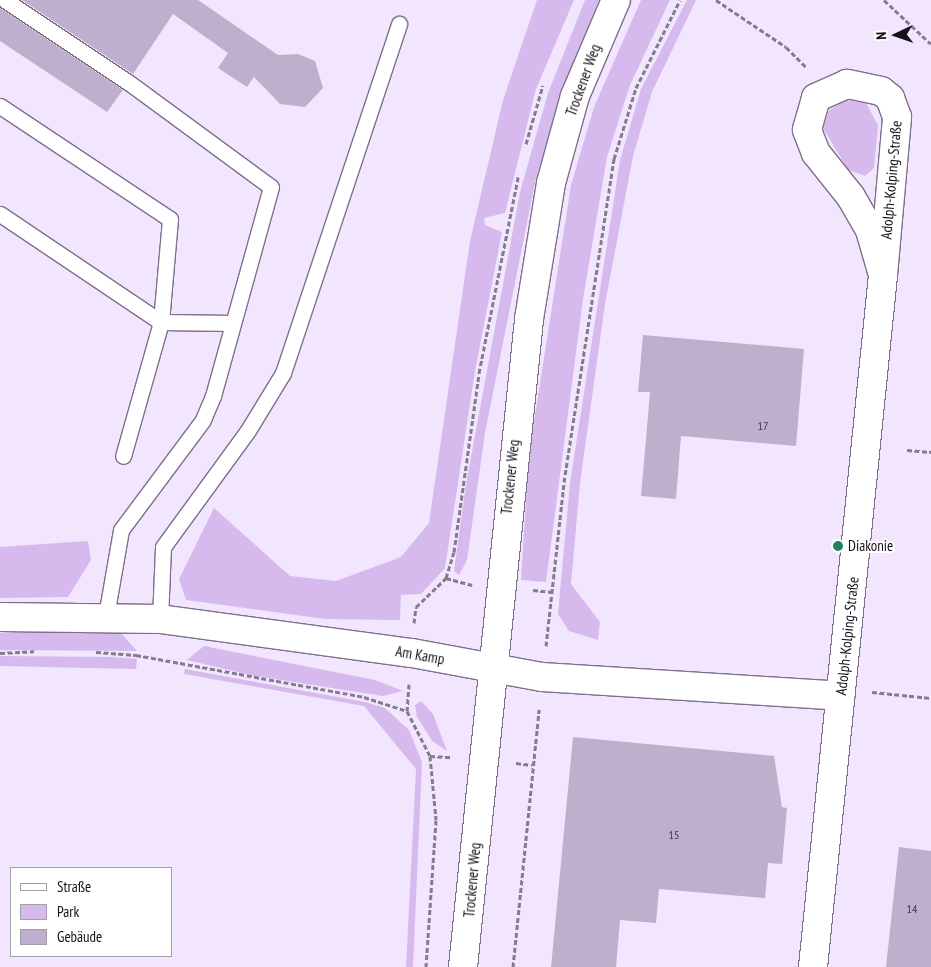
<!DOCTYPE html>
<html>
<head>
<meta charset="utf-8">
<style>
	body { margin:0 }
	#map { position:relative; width:931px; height:967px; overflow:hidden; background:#f2e5fe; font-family:"PT Sans Narrow",sans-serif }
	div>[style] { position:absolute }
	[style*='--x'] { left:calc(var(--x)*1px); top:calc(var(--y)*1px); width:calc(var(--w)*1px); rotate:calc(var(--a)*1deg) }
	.green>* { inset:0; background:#d6baee }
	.building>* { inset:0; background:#bfafcd }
	.path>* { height:3px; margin-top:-1.5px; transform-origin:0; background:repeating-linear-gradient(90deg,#857b8d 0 5px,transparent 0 7.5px) }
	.roads { filter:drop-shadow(1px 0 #7e6f8b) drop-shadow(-1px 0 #7e6f8b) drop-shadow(0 1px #7e6f8b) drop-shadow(0 -1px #7e6f8b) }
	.service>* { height:15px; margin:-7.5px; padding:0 7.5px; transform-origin:7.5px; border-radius:7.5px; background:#fff }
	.minor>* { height:28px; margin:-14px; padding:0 14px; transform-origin:14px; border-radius:14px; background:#fff }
	.dots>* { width:14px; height:14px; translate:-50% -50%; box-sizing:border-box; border:2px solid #fff; border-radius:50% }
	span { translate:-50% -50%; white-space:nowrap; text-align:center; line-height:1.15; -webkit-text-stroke:4px #fff; paint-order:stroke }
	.number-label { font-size:12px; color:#403847 }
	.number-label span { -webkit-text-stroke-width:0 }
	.street-label { font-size:15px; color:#15101a }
	.poi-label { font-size:15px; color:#15101a }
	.left { translate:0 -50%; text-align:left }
	.legend { position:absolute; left:10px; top:867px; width:162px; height:90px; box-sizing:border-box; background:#fff; border:1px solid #a19fa3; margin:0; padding:6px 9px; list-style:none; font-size:15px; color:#15101a }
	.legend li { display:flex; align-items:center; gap:10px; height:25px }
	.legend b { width:25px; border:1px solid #a19fa3 }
	.north { position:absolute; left:871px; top:10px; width:50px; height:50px; -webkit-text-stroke:4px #fff; paint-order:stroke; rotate:267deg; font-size:14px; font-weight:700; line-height:20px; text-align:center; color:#15101a }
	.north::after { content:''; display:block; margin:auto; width:18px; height:22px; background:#15101a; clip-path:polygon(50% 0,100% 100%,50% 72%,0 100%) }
</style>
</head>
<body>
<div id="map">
	<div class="green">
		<i style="clip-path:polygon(537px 0,574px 0,536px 89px,505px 213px,484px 218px,485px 225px,502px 232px,475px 371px,445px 568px,421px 594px,401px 595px,400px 620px,325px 619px,186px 600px,179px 579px,214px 508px,290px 576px,336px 581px,401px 557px,429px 523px,470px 241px,503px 100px)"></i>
		<i style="clip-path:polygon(585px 0,599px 0,561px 92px,535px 183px,485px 433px,467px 560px,459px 575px,454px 571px,466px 484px,520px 192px,548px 93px)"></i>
		<i style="clip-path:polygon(641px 0,670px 0,630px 85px,607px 157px,583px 299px,546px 582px,521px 580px,529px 454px,571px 185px,594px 107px)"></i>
		<i style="clip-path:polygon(687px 0,696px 0,652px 92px,633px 156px,605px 304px,580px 483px,571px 584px,600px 622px,598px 640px,569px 631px,558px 614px,570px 483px,620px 160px,641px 89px)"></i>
		<i style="clip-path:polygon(847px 100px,866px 103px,878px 125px,874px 168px,865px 176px,848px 170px,823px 128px,829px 110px)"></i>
		<i style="clip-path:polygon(88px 541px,91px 560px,68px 597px,0 598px,0 547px)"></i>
		<i style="clip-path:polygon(80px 630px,120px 632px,137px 651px,0 650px,0 633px)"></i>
		<i style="clip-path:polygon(204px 646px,375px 680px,403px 691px,383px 696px,250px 675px,187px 660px)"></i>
		<i style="clip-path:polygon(0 656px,112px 657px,137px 659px,136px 669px,0 666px)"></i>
		<i style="clip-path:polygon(185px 669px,365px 702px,385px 708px,409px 730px,422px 762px,413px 967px,406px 967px,416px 769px,364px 706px,184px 674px)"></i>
		<i style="clip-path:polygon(421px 701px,433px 714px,447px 751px,432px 741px,417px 717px,415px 705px)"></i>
	</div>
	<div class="building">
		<i style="clip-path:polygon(22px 0,198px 0,278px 55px,298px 54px,315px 61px,323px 88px,305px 107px,280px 104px,254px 77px,247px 87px,218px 68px,228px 53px,173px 14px,133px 74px)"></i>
		<i style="clip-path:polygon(0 8px,123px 90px,107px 112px,0 41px)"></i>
		<i style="clip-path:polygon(643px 335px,804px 349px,796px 446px,681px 436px,676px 499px,641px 496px,650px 392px,638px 392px)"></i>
		<i style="clip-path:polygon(573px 737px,774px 756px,782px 807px,787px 808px,782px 864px,768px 863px,765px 898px,659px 889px,656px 923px,620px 920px,616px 967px,551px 967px)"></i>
		<i style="clip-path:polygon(899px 847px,931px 851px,931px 967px,886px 967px)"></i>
	</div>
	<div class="path">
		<i style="--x:716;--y:0;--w:84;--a:33.9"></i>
		<i style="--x:786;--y:47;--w:28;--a:45"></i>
		<i style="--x:884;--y:0;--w:64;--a:43.1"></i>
		<i style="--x:526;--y:144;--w:61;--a:-73.9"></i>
		<i style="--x:907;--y:450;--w:24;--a:5"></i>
		<i style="--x:446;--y:578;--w:27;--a:15"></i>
		<i style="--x:533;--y:590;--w:19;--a:6"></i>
		<i style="--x:414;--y:623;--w:16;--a:-83"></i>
		<i style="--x:416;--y:607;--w:42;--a:-44"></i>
		<i style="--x:446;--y:578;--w:27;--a:-73"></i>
		<i style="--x:454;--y:552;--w:181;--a:-82"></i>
		<i style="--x:479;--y:373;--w:200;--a:-78.7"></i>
		<i style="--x:546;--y:646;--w:165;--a:-83.7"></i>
		<i style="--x:564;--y:482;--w:327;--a:-81.2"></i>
		<i style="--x:614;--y:159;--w:74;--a:-72.8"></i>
		<i style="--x:636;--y:88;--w:98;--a:-63.4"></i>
		<i style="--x:96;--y:652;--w:40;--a:4.3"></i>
		<i style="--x:136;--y:655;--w:232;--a:10.4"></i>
		<i style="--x:364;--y:697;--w:45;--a:18"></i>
		<i style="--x:0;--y:653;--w:34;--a:-3"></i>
		<i style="--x:409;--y:684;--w:27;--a:94"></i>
		<i style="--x:407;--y:711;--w:51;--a:62.9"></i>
		<i style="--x:430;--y:756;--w:64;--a:84.6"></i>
		<i style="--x:436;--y:820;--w:147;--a:93.9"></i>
		<i style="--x:872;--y:692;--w:59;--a:5.8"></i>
		<i style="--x:430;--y:756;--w:22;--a:3"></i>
		<i style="--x:516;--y:763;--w:16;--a:7"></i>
		<i style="--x:513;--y:967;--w:259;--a:-84.2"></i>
	</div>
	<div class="roads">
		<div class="service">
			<i style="--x:5;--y:0;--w:148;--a:33.7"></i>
			<i style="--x:128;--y:82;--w:177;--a:36.3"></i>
			<i style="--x:271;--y:187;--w:217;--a:105.5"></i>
			<i style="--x:213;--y:396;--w:26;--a:113"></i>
			<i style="--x:203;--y:420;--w:137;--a:126.7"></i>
			<i style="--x:121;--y:530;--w:87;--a:99.9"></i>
			<i style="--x:0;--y:106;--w:204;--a:33.6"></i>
			<i style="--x:170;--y:219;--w:103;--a:95"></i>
			<i style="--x:161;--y:322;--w:139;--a:105.8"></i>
			<i style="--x:0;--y:214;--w:194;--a:33.9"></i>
			<i style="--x:161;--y:322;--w:72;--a:0.8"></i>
			<i style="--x:160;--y:619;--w:72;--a:-87.6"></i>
			<i style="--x:163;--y:547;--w:142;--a:-53.9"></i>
			<i style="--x:247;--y:432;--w:69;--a:-58.6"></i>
			<i style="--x:283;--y:373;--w:368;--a:-71.6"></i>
		</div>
		<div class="minor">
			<i style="--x:0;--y:617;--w:160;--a:0.7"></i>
			<i style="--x:160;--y:619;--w:254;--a:7.7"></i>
			<i style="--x:412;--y:653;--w:132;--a:10.5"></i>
			<i style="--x:542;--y:677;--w:299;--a:3.6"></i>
			<i style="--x:463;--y:967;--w:651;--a:-84.18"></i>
			<i style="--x:529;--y:319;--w:138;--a:-80.8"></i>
			<i style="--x:551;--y:183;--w:90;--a:-74.6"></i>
			<i style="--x:575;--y:96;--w:104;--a:-66.9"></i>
			<i style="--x:813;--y:967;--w:696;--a:-84.22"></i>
			<i style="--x:883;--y:275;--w:159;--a:-84.9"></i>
			<i style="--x:897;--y:117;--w:20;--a:-110"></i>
			<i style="--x:890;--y:98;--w:11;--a:-142"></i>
			<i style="--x:881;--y:91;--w:35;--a:-168"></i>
			<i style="--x:847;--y:84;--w:34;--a:156"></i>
			<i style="--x:816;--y:98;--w:33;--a:106"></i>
			<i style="--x:807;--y:130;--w:25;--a:69"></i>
			<i style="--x:816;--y:153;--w:56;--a:51.5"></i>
			<i style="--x:851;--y:197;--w:38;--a:60"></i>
			<i style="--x:870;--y:230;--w:47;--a:73.9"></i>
		</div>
	</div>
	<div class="dots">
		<i style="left:838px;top:546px;background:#1f835d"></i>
	</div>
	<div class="number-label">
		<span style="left:763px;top:426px">17</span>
		<span style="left:674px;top:835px">15</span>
		<span style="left:912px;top:909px">14</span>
	</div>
	<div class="street-label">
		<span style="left:583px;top:80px;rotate:-70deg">Trockener Weg</span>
		<span style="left:891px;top:180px;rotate:-85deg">Adolph-Kolping-Straße</span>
		<span style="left:510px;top:477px;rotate:-84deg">Trockener Weg</span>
		<span style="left:847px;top:636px;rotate:-84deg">Adolph-Kolping-Straße</span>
		<span style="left:420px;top:655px;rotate:10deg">Am Kamp</span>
		<span style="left:472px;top:880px;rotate:-85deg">Trockener Weg</span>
	</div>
	<div class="poi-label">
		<span class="left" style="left:848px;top:546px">Diakonie</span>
	</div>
	<ul class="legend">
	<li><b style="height:6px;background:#fff"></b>Straße</li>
	<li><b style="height:14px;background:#d6baee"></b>Park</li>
	<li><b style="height:14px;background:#bfafcd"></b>Gebäude</li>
	</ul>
	<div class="north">N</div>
</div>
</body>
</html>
